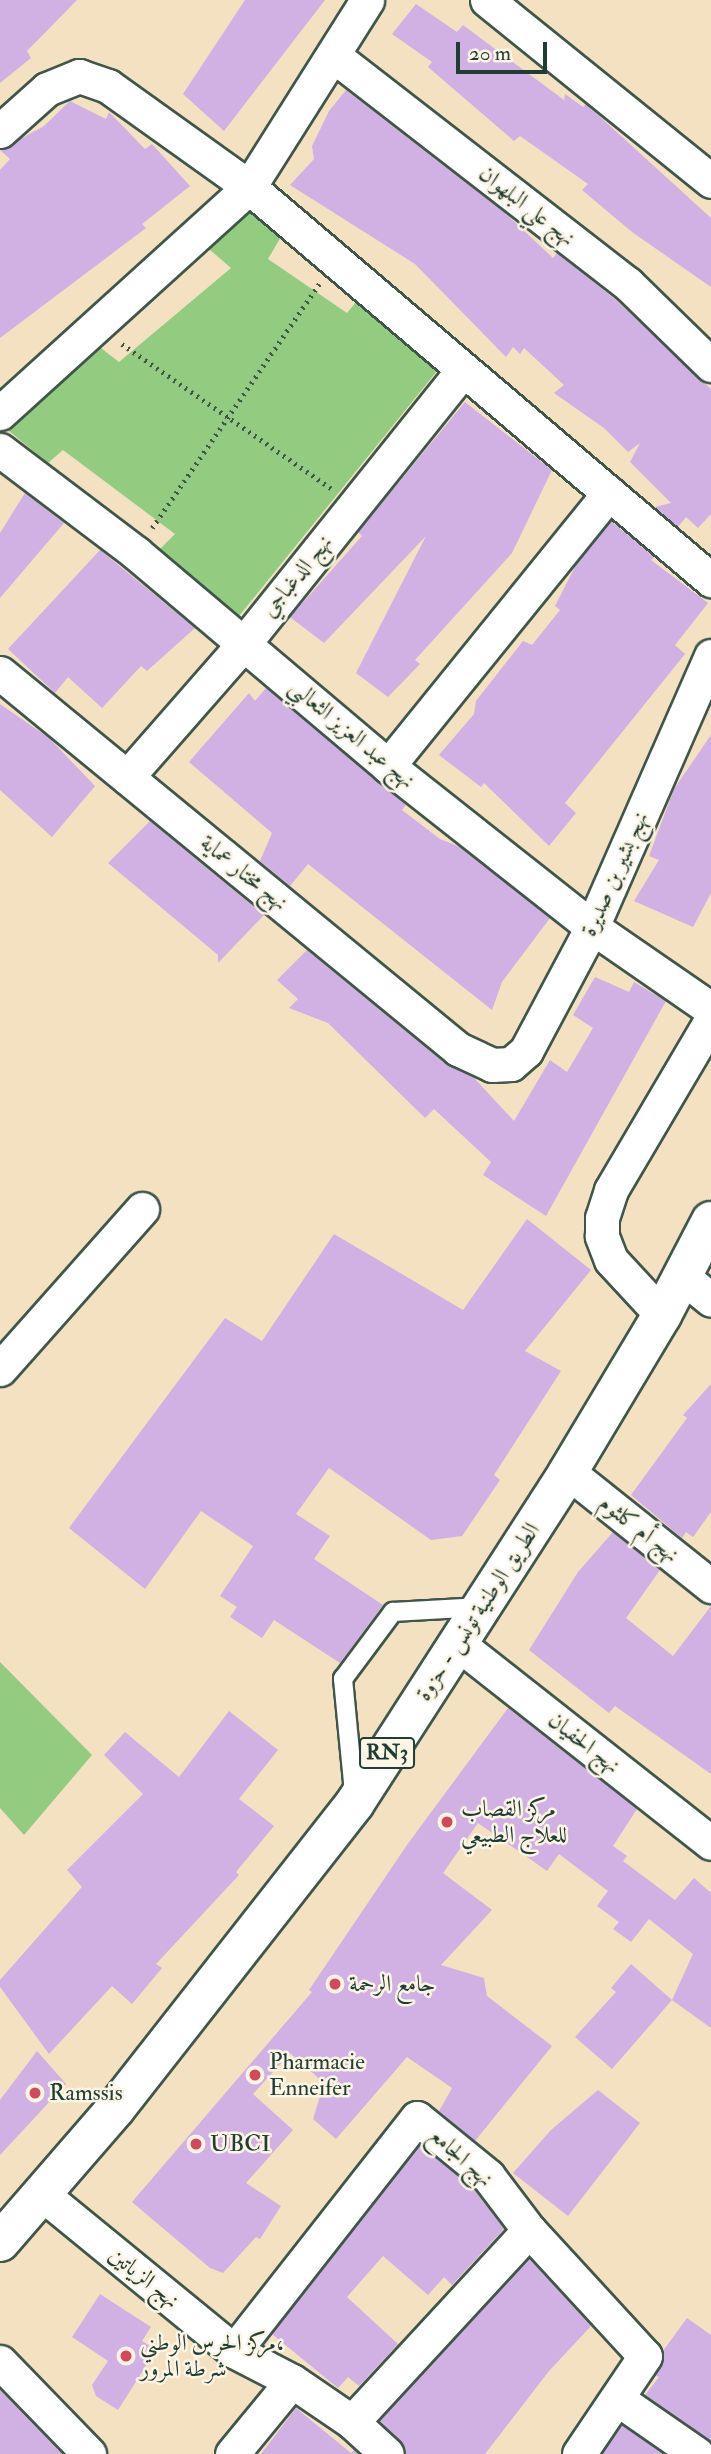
<!DOCTYPE html>
<html>
<head>
<meta charset="utf-8">
<style>
	body { margin:0 }
	#map { position:relative; width:711px; height:2454px; overflow:hidden; background:#f3e1c2; font-family:"IM FELL Double Pica",Amiri,serif }
	div>[style] { position:absolute }
	[style*='--x'] { left:calc(var(--x)*1px); top:calc(var(--y)*1px); width:calc(var(--w)*1px); rotate:calc(var(--a)*1deg) }
	.green>* { inset:0; background:#93cc80 }
	.building>* { inset:0; background:#d1b0e3 }
	.path>* { height:4.5px; margin-top:-2.25px; transform-origin:0; background:repeating-linear-gradient(90deg,#3f5649 0 2px,transparent 0 7px) }
	.roads { filter:drop-shadow(2px 0 #3f5649) drop-shadow(-2px 0 #3f5649) drop-shadow(0 2px #3f5649) drop-shadow(0 -2px #3f5649) }
	.lane>* { height:18px; margin:-9px; padding:0 9px; transform-origin:9px; border-radius:9px; background:#fff }
	.street>* { height:33px; margin:-16.5px; padding:0 16.5px; transform-origin:16.5px; border-radius:16.5px; background:#fff }
	.primary>* { height:38px; margin:-19px; padding:0 19px; transform-origin:19px; border-radius:19px; background:#fff }
	.dots>* { width:19px; height:19px; translate:-50% -50%; box-sizing:border-box; border:4px solid #fcf5e5; border-radius:50% }
	span { translate:-50% -50%; white-space:nowrap; text-align:center; line-height:1.15; -webkit-text-stroke:5px #fcf5e5; paint-order:stroke }
	.shield-label span { padding:2px 5px; background:#fcf5e5; border:2px solid; border-radius:5px; -webkit-text-stroke-width:0 }
	.shield-label { font-size:21px; color:#1f3d34; font-weight:700 }
	.street-label { font-size:23px; color:#1f3d34 }
	.poi-label { font-size:23px; color:#1f3d34 }
	.left { translate:0 -50%; text-align:left }
	.scale { position:absolute; left:456px; top:42px; width:91px; height:32px; box-sizing:border-box; border:4px solid #1f3d34; border-top:0; padding-left:9px; font-size:21px; line-height:24px; white-space:nowrap; color:#1f3d34; -webkit-text-stroke:5px #fcf5e5; paint-order:stroke }
</style>
</head>
<body>
<div id="map">
	<div class="green">
		<i style="clip-path:polygon(249px 212px,282px 235px,268px 259px,347px 313px,361px 296px,441px 366px,239px 616px,159px 550px,175px 534px,63px 450px,48px 463px,3px 426px,97px 345px,119px 362px,231px 268px,209px 249px)"></i>
		<i style="clip-path:polygon(0 1662px,92px 1755px,24px 1835px,0 1808px)"></i>
	</div>
	<div class="building">
		<i style="clip-path:polygon(0 0,77px 0,27px 51px,31px 58px,0 83px)"></i>
		<i style="clip-path:polygon(245px 0,325px 0,224px 131px,183px 94px)"></i>
		<i style="clip-path:polygon(416px 4px,457px 32px,463px 25px,564px 100px,565px 94px,583px 107px,586px 104px,711px 218px,711px 287px,632px 232px,582px 190px,588px 184px,520px 136px,514px 141px,428px 67px,432px 62px,392px 34px)"></i>
		<i style="clip-path:polygon(346px 90px,504px 212px,553px 258px,557px 253px,615px 299px,711px 389px,711px 514px,698px 528px,686px 517px,678px 527px,655px 507px,671px 503px,630px 462px,640px 443px,628px 452px,604px 428px,554px 393px,564px 385px,524px 348px,520px 354px,513px 347px,506px 357px,415px 264px,290px 185px,314px 159px,312px 146px,329px 111px)"></i>
		<i style="clip-path:polygon(70px 101px,106px 119px,109px 112px,145px 149px,152px 144px,190px 186px,142px 224px,146px 228px,0 338px,0 170px,10px 159px,0 150px,44px 126px)"></i>
		<i style="clip-path:polygon(465px 402px,552px 470px,512px 553px,415px 660px,420px 664px,388px 697px,356px 673px,426px 536px,324px 643px,290px 617px,362px 536px,358px 532px)"></i>
		<i style="clip-path:polygon(25px 493px,64px 523px,0 598px,0 533px)"></i>
		<i style="clip-path:polygon(611px 521px,654px 557px,651px 560px,708px 603px,675px 645px,685px 654px,565px 803px,576px 813px,549px 846px,484px 783px,481px 787px,439px 755px,474px 714px,476px 701px,523px 641px,532px 645px,560px 610px,555px 606px,577px 563px)"></i>
		<i style="clip-path:polygon(100px 550px,195px 628px,147px 671px,141px 666px,102px 708px,68px 677px,55px 693px,8px 649px)"></i>
		<i style="clip-path:polygon(266px 688px,406px 805px,402px 810px,440px 839px,460px 847px,550px 918px,502px 982px,492px 1010px,308px 864px,290px 886px,260px 861px,272px 833px,189px 762px,249px 693px,255px 701px)"></i>
		<i style="clip-path:polygon(0 704px,49px 738px,95px 786px,52px 837px,0 790px)"></i>
		<i style="clip-path:polygon(711px 735px,711px 893px,693px 927px,634px 901px,659px 860px,649px 856px,674px 789px)"></i>
		<i style="clip-path:polygon(150px 821px,264px 915px,218px 963px,218px 955px,108px 863px)"></i>
		<i style="clip-path:polygon(307px 950px,446px 1064px,474px 1078px,514px 1121px,550px 1060px,567px 1072px,593px 1028px,573px 1015px,595px 977px,629px 992px,634px 982px,666px 1001px,546px 1216px,483px 1175px,491px 1162px,434px 1109px,425px 1118px,328px 1023px,289px 1008px,298px 999px,277px 980px)"></i>
		<i style="clip-path:polygon(527px 1219px,591px 1270px,525px 1351px,561px 1371px,494px 1475px,500px 1480px,462px 1536px,431px 1540px,329px 1468px,296px 1514px,330px 1536px,314px 1559px,383px 1605px,340px 1663px,274px 1620px,262px 1638px,230px 1617px,237px 1607px,220px 1596px,253px 1546px,201px 1511px,145px 1589px,69px 1528px,225px 1318px,262px 1341px,334px 1234px,463px 1310px)"></i>
		<i style="clip-path:polygon(711px 1384px,711px 1512px,693px 1537px,686px 1532px,682px 1538px,631px 1495px,687px 1418px,683px 1415px)"></i>
		<i style="clip-path:polygon(613px 1532px,660px 1570px,626px 1618px,673px 1656px,711px 1606px,711px 1774px,615px 1706px,609px 1713px,529px 1650px,578px 1572px)"></i>
		<i style="clip-path:polygon(508px 1708px,637px 1809px,613px 1846px,627px 1856px,623px 1861px,675px 1900px,694px 1878px,711px 1893px,711px 2028px,672px 2000px,693px 1954px,649px 1919px,631px 1942px,613px 1929px,619px 1922px,597px 1906px,608px 1891px,559px 1854px,547px 1871px,478px 1823px,443px 1873px,492px 1910px,441px 1965px,484px 1978px,487px 1996px,552px 2046px,475px 2141px,439px 2111px,452px 2088px,407px 2057px,336px 2139px,313px 2119px,324px 2083px,290px 2053px,253px 2094px,293px 2130px,246px 2183px,281px 2206px,260px 2239px,256px 2237px,223px 2273px,210px 2268px,132px 2202px,312px 1992px,309px 1990px,407px 1845px)"></i>
		<i style="clip-path:polygon(229px 1711px,278px 1750px,239px 1799px,274px 1826px,236px 1872px,239px 1875px,156px 1964px,162px 1968px,132px 2004px,112px 1986px,49px 2054px,0 1987px,0 1980px,82px 1887px,67px 1870px,143px 1794px,104px 1755px,125px 1732px,179px 1777px)"></i>
		<i style="clip-path:polygon(631px 1964px,672px 2000px,612px 2069px,575px 2037px,616px 1992px,611px 1988px)"></i>
		<i style="clip-path:polygon(37px 2051px,66px 2084px,0 2155px,0 2100px)"></i>
		<i style="clip-path:polygon(598px 2090px,640px 2123px,568px 2216px,513px 2173px,551px 2130px)"></i>
		<i style="clip-path:polygon(420px 2145px,474px 2189px,504px 2229px,452px 2285px,444px 2277px,428px 2295px,383px 2256px,347px 2297px,398px 2344px,359px 2386px,348px 2377px,338px 2388px,272px 2334px)"></i>
		<i style="clip-path:polygon(529px 2258px,591px 2326px,549px 2371px,485px 2454px,406px 2454px,400px 2440px,379px 2421px)"></i>
		<i style="clip-path:polygon(100px 2294px,151px 2327px,142px 2341px,156px 2350px,118px 2410px,96px 2396px,92px 2385px,108px 2361px,72px 2337px)"></i>
		<i style="clip-path:polygon(687px 2318px,711px 2335px,711px 2442px,645px 2395px,659px 2377px,655px 2375px,663px 2351px)"></i>
		<i style="clip-path:polygon(0 2390px,62px 2454px,0 2454px)"></i>
		<i style="clip-path:polygon(296px 2408px,351px 2453px,354px 2450px,358px 2454px,261px 2454px)"></i>
		<i style="clip-path:polygon(622px 2425px,663px 2454px,602px 2454px)"></i>
	</div>
	<div class="path">
		<i style="--x:122;--y:344;--w:254;--a:34.6"></i>
		<i style="--x:152;--y:528;--w:296;--a:-55.6"></i>
	</div>
	<div class="roads">
		<div class="lane">
			<i style="--x:354;--y:1793;--w:115;--a:-95.5"></i>
			<i style="--x:343;--y:1679;--w:84;--a:-53.3"></i>
			<i style="--x:393;--y:1612;--w:88;--a:-3.3"></i>
		</div>
		<div class="street">
			<i style="--x:487;--y:0;--w:288;--a:38.9"></i>
			<i style="--x:334;--y:56;--w:372;--a:37.8"></i>
			<i style="--x:628;--y:284;--w:116;--a:44.3"></i>
			<i style="--x:0;--y:131;--w:63;--a:-41.8"></i>
			<i style="--x:47;--y:89;--w:35;--a:-22"></i>
			<i style="--x:79;--y:76;--w:31;--a:19"></i>
			<i style="--x:108;--y:86;--w:173;--a:35.6"></i>
			<i style="--x:249;--y:187;--w:607;--a:40.39"></i>
			<i style="--x:0;--y:413;--w:336;--a:-42.2"></i>
			<i style="--x:249;--y:187;--w:221;--a:-57.7"></i>
			<i style="--x:0;--y:450;--w:171;--a:37.1"></i>
			<i style="--x:136;--y:553;--w:330;--a:40.2"></i>
			<i style="--x:388;--y:766;--w:260;--a:38.3"></i>
			<i style="--x:592;--y:927;--w:145;--a:34.6"></i>
			<i style="--x:0;--y:673;--w:593;--a:39.38"></i>
			<i style="--x:458;--y:1049;--w:38;--a:25"></i>
			<i style="--x:492;--y:1065;--w:19;--a:-3"></i>
			<i style="--x:511;--y:1064;--w:20;--a:-41"></i>
			<i style="--x:526;--y:1051;--w:140;--a:-62"></i>
			<i style="--x:592;--y:927;--w:296;--a:-66.3"></i>
			<i style="--x:388;--y:766;--w:351;--a:-51"></i>
			<i style="--x:127;--y:777;--w:179;--a:-48.8"></i>
			<i style="--x:245;--y:642;--w:347;--a:-51.3"></i>
			<i style="--x:683;--y:1277;--w:36;--a:39"></i>
			<i style="--x:662;--y:1315;--w:75;--a:-132.8"></i>
			<i style="--x:611;--y:1260;--w:26;--a:-111"></i>
			<i style="--x:602;--y:1236;--w:18;--a:-90"></i>
			<i style="--x:602;--y:1218;--w:29;--a:-72"></i>
			<i style="--x:611;--y:1190;--w:197;--a:-59.5"></i>
			<i style="--x:0;--y:1369;--w:214;--a:-48.4"></i>
			<i style="--x:568;--y:1472;--w:183;--a:38.6"></i>
			<i style="--x:457;--y:1643;--w:323;--a:38.2"></i>
			<i style="--x:42;--y:2194;--w:248;--a:39.3"></i>
			<i style="--x:234;--y:2351;--w:65;--a:27.3"></i>
			<i style="--x:292;--y:2381;--w:73;--a:34.3"></i>
			<i style="--x:352;--y:2422;--w:47;--a:42.4"></i>
			<i style="--x:234;--y:2351;--w:296;--a:-51.9"></i>
			<i style="--x:417;--y:2118;--w:92;--a:39.2"></i>
			<i style="--x:488;--y:2176;--w:68;--a:52.8"></i>
			<i style="--x:529;--y:2230;--w:171;--a:47.4"></i>
			<i style="--x:645;--y:2356;--w:118;--a:124"></i>
			<i style="--x:0;--y:2362;--w:128;--a:45.9"></i>
			<i style="--x:619;--y:2400;--w:95;--a:34.7"></i>
			<i style="--x:352;--y:2422;--w:261;--a:-47.3"></i>
			<i style="--x:232;--y:2454;--w:94;--a:-50.6"></i>
		</div>
		<div class="primary">
			<i style="--x:0;--y:2242;--w:177;--a:-49.1"></i>
			<i style="--x:116;--y:2108;--w:387;--a:-51.9"></i>
			<i style="--x:355;--y:1803;--w:394;--a:-57.2"></i>
			<i style="--x:568;--y:1472;--w:183;--a:-59.1"></i>
			<i style="--x:662;--y:1315;--w:106;--a:-62.5"></i>
		</div>
	</div>
	<div class="dots">
		<i style="left:447px;top:1822px;background:#d1495b"></i>
		<i style="left:335px;top:1984px;background:#d1495b"></i>
		<i style="left:255px;top:2075px;background:#d1495b"></i>
		<i style="left:35px;top:2093px;background:#d1495b"></i>
		<i style="left:196px;top:2144px;background:#d1495b"></i>
		<i style="left:126px;top:2356px;background:#d1495b"></i>
	</div>
	<div class="shield-label">
		<span style="left:387px;top:1753px">RN3</span>
	</div>
	<div class="street-label">
		<span style="left:527px;top:206px;rotate:38deg">نهج علي البلهوان</span>
		<span style="left:297px;top:576px;rotate:-51deg">نهج الدغباجي</span>
		<span style="left:352px;top:734px;rotate:40deg">نهج عبد العزيز الثعالبي</span>
		<span style="left:244px;top:873px;rotate:39deg">نهج مختار عماية</span>
		<span style="left:615px;top:874px;rotate:-66deg">نهج بشير بن صديرة</span>
		<span style="left:639px;top:1529px;rotate:38deg">نهج أم كلثوم</span>
		<span style="left:478px;top:1612px;rotate:-57deg">الطريق الوطنية تونس - حزوة</span>
		<span style="left:584px;top:1743px;rotate:38deg">نهج الحفيان</span>
		<span style="left:461px;top:2157px;rotate:42deg">نهج الجامع</span>
		<span style="left:144px;top:2278px;rotate:39deg">نهج الزياتين</span>
	</div>
	<div class="poi-label">
		<span class="left" style="left:461px;top:1822px">مركز القصاب<br>للعلاج الطبيعي</span>
		<span class="left" style="left:349px;top:1984px">جامع الرحمة</span>
		<span class="left" style="left:269px;top:2075px">Pharmacie<br>Enneifer</span>
		<span class="left" style="left:49px;top:2093px">Ramssis</span>
		<span class="left" style="left:210px;top:2144px">UBCI</span>
		<span class="left" style="left:140px;top:2356px">مركز الحرس الوطني،<br>شرطة المرور</span>
	</div>
	<div class="scale">20 m</div>
</div>
</body>
</html>
